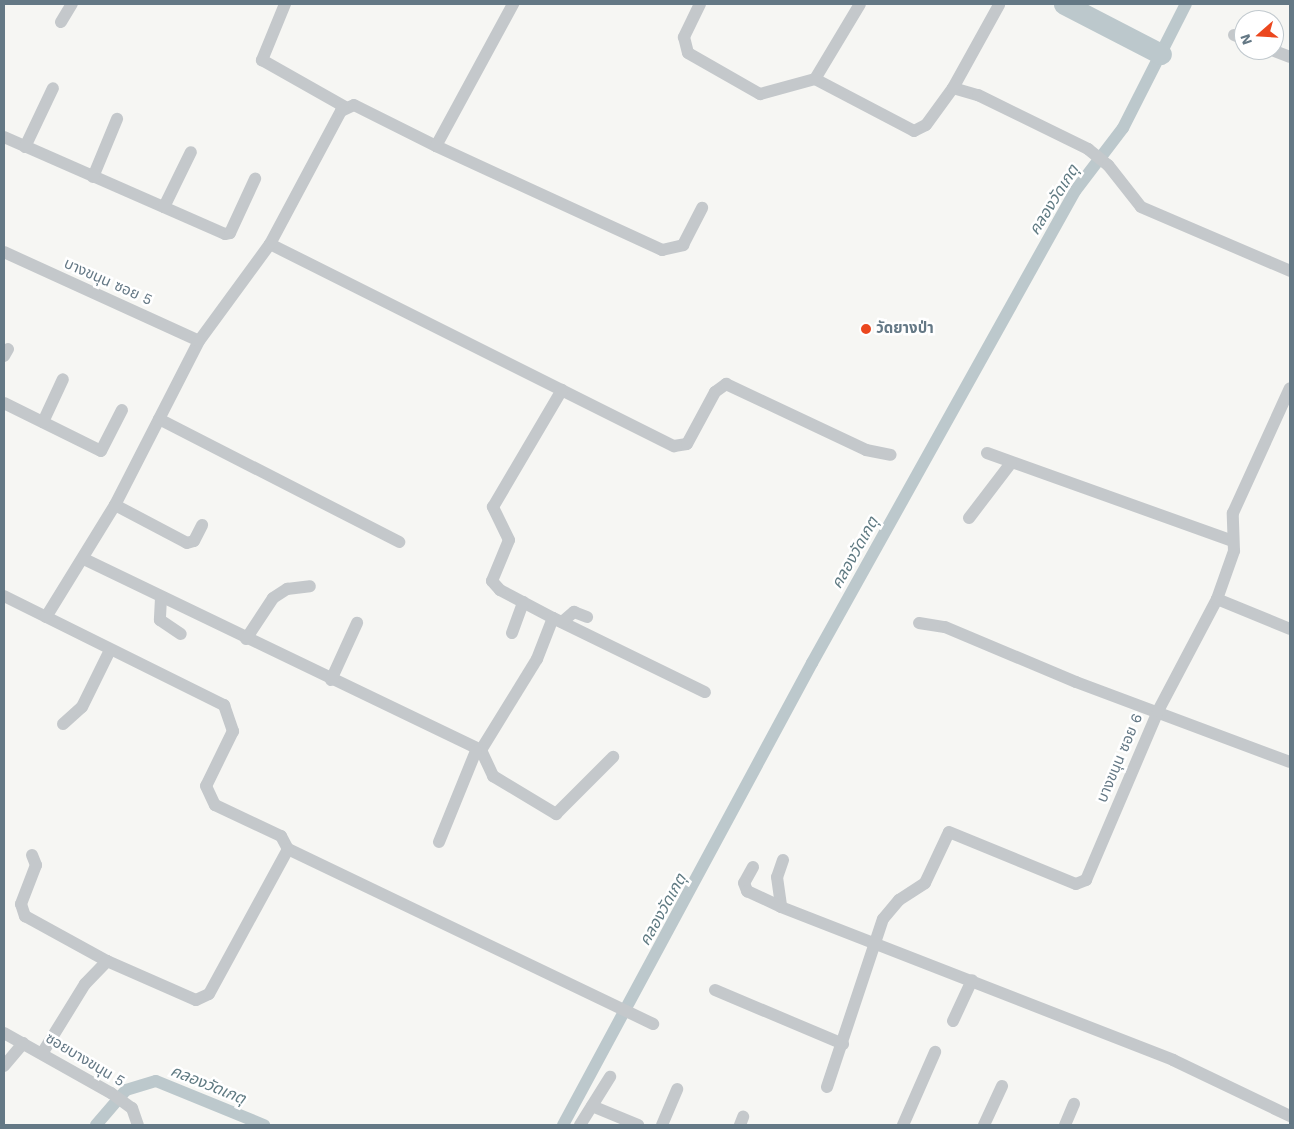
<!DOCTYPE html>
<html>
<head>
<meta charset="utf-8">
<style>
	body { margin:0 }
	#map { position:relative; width:1294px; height:1129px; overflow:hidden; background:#f6f6f3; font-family:"Work Sans","Noto Sans Thai",sans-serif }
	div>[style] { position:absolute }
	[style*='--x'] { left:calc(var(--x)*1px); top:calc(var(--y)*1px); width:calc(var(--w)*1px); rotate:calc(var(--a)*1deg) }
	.canal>* { height:12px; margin:-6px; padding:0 6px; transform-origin:6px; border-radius:6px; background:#bcc8cc }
	.river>* { height:21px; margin:-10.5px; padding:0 10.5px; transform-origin:10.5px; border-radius:10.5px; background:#bcc8cc }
	.minor>* { height:12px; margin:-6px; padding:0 6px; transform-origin:6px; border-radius:6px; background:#c4c8cb }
	.dots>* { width:14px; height:14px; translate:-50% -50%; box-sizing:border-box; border:2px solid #fff; border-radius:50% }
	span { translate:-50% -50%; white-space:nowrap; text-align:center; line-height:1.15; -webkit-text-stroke:5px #fff; paint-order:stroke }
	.street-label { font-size:15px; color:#647885 }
	.poi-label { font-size:15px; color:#647885; font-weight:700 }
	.left { translate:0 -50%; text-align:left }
	.water-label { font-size:16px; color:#5f7a82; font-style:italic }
	.frame { position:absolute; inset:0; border:5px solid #647885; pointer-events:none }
	.north { position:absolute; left:1234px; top:10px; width:50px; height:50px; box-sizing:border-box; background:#fff; border:1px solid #c1c9ce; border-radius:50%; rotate:251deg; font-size:14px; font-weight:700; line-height:20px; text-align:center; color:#647885 }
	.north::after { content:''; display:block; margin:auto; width:18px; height:22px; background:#eb471e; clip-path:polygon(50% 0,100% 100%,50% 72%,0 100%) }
</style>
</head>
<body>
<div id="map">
	<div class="canal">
		<i style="--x:96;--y:1125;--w:46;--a:-49.4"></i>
		<i style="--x:126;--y:1090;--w:31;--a:-17"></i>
		<i style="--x:156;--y:1081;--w:117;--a:22.2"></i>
		<i style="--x:563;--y:1125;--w:525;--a:-61.68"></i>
		<i style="--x:812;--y:663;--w:540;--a:-60.87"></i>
		<i style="--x:1075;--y:191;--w:79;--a:-52.7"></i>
		<i style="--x:1123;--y:128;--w:139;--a:-63.1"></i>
	</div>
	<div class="river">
		<i style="--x:1064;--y:4;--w:109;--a:27.3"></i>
	</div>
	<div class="minor">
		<i style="--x:285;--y:4;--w:61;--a:112.3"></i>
		<i style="--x:262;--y:60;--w:95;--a:29.5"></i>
		<i style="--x:700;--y:4;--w:37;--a:116"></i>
		<i style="--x:684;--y:37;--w:16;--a:76"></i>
		<i style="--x:688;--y:53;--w:83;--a:29.7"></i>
		<i style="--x:760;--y:94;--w:57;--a:-15.3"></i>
		<i style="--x:815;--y:79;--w:112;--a:27.7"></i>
		<i style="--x:914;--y:131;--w:13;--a:-27"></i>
		<i style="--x:926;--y:125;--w:46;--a:-53.9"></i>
		<i style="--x:953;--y:88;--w:26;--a:16"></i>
		<i style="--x:978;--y:95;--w:123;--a:26.1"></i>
		<i style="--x:1088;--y:149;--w:26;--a:39"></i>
		<i style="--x:1108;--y:165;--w:53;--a:51.8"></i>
		<i style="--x:1141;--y:207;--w:162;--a:23.2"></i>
		<i style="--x:61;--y:22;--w:21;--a:-59"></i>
		<i style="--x:1234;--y:35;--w:11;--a:22"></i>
		<i style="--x:1272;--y:50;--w:19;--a:21"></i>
		<i style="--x:815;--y:79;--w:87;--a:-59"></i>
		<i style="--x:953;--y:88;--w:95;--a:-61"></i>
		<i style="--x:4;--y:137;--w:241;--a:23.7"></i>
		<i style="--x:225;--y:234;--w:5;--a:-11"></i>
		<i style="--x:230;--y:233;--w:60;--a:-65.2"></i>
		<i style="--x:436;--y:146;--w:249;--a:24.7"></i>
		<i style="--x:662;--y:250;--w:22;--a:-13"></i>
		<i style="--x:683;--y:245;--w:42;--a:-62.8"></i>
		<i style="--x:25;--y:147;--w:65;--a:-64.6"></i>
		<i style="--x:93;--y:177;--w:63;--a:-67.5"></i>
		<i style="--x:164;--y:207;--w:61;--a:-63.9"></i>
		<i style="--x:270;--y:244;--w:452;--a:26.6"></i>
		<i style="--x:674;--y:446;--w:13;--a:-9"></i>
		<i style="--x:687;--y:444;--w:59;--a:-61.7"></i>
		<i style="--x:715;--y:392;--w:14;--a:-36"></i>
		<i style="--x:726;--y:384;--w:155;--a:25.2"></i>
		<i style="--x:866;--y:450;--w:25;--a:11"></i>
		<i style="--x:4;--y:252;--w:214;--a:24.5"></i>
		<i style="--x:4;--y:356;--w:8;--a:-60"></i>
		<i style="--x:4;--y:403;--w:108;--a:26.3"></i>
		<i style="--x:101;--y:451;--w:46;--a:-62.9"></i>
		<i style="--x:159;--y:419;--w:270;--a:27.1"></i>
		<i style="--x:43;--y:422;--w:47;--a:-65.1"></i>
		<i style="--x:987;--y:453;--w:261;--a:19.7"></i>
		<i style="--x:115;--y:505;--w:81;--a:27.8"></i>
		<i style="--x:187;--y:543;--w:7;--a:-16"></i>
		<i style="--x:194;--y:541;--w:18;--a:-63"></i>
		<i style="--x:969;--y:518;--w:69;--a:-52.6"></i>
		<i style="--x:84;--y:559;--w:441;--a:25.7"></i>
		<i style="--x:481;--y:750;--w:107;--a:-58.4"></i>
		<i style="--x:537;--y:659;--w:44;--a:-68.7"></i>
		<i style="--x:553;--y:618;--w:60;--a:-152.2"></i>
		<i style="--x:500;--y:590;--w:12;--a:-132"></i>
		<i style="--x:492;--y:581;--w:44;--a:-67.5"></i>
		<i style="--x:509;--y:540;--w:37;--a:-116"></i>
		<i style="--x:493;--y:507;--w:136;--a:-59.5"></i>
		<i style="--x:4;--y:596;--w:246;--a:26.4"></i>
		<i style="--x:224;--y:705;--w:28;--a:71"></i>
		<i style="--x:233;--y:731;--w:61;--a:116.1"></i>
		<i style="--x:206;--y:786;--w:21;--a:65"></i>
		<i style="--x:215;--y:805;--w:73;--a:25.2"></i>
		<i style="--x:281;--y:836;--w:15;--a:62"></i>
		<i style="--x:288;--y:849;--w:405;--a:25.6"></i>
		<i style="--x:161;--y:598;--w:22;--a:93"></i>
		<i style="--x:160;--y:620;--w:25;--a:34"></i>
		<i style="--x:1217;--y:599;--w:79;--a:22.3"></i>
		<i style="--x:46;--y:617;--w:132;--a:-58.4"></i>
		<i style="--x:115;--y:505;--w:184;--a:-62.9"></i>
		<i style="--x:199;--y:341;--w:120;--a:-53.8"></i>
		<i style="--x:270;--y:244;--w:151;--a:-61.9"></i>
		<i style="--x:341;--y:111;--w:14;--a:-25"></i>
		<i style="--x:354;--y:105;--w:92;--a:26.6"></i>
		<i style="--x:436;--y:146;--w:162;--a:-61.5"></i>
		<i style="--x:553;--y:618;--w:169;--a:26"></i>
		<i style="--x:562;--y:622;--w:16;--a:-40"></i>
		<i style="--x:574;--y:612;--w:14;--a:21"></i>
		<i style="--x:919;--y:623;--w:26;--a:9"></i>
		<i style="--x:945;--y:627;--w:142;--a:22.8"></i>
		<i style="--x:1076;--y:682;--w:228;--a:20.5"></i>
		<i style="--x:512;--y:633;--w:33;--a:-70"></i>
		<i style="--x:246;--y:639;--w:49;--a:-56.6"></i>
		<i style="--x:273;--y:598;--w:17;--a:-33"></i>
		<i style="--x:287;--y:589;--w:23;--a:-7"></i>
		<i style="--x:331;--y:680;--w:63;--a:-65.5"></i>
		<i style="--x:63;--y:724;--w:25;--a:-42"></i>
		<i style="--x:82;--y:707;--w:64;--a:-63.8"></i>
		<i style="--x:481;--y:750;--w:29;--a:65"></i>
		<i style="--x:493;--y:776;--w:74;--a:31.1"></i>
		<i style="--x:556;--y:814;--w:81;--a:-45"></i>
		<i style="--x:439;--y:842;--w:98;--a:-67.9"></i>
		<i style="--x:32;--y:855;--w:11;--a:68"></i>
		<i style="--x:36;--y:865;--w:42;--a:111"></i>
		<i style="--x:21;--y:904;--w:13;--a:72"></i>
		<i style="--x:25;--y:916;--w:94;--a:28.8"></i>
		<i style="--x:107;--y:961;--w:97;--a:23.7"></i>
		<i style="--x:196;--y:1000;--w:14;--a:-25"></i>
		<i style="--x:209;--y:994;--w:165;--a:-61.4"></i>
		<i style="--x:783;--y:860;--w:18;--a:109"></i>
		<i style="--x:777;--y:877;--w:30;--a:82"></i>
		<i style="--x:781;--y:907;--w:421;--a:21.3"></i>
		<i style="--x:1173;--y:1060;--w:130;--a:25.6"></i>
		<i style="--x:753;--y:867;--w:18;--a:119"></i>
		<i style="--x:744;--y:883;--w:9;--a:69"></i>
		<i style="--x:747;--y:891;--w:38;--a:25"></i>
		<i style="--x:715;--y:990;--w:139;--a:22.9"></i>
		<i style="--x:953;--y:1021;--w:45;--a:-65.1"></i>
		<i style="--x:4;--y:1033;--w:123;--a:29.3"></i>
		<i style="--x:111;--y:1093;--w:26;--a:36"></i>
		<i style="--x:132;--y:1108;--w:18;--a:71"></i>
		<i style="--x:43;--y:1052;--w:80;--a:-58.3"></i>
		<i style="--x:85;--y:984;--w:32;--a:-46"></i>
		<i style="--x:4;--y:1066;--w:30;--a:-50"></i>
		<i style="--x:827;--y:1087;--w:177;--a:-71.6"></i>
		<i style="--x:883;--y:919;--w:25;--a:-50"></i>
		<i style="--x:899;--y:900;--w:31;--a:-33"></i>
		<i style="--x:925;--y:883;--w:56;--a:-64.8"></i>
		<i style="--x:949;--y:832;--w:137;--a:22.3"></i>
		<i style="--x:1076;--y:884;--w:11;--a:-22"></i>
		<i style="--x:1086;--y:880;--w:184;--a:-66.9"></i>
		<i style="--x:1158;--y:711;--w:127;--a:-62.2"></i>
		<i style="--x:1217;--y:599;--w:51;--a:-70.5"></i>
		<i style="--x:1234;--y:551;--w:38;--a:-92"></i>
		<i style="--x:1233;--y:513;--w:137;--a:-65.5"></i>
		<i style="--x:592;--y:1106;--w:50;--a:22.4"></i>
		<i style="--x:580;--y:1125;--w:57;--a:-58"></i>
		<i style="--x:662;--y:1125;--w:39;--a:-67"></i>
		<i style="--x:740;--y:1125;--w:9;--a:-69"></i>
		<i style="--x:903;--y:1125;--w:80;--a:-66.3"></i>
		<i style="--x:984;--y:1125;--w:43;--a:-65.2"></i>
		<i style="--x:1065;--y:1125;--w:23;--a:-67"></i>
	</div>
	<div class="dots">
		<i style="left:866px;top:329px;background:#eb471e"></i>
	</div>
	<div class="street-label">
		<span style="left:108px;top:282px;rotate:24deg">บางขนุน ซอย 5</span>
		<span style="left:1120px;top:758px;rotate:-67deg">บางขนุน ซอย 6</span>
		<span style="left:85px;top:1060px;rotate:31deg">ซอยบางขนุน 5</span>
	</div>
	<div class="poi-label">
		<span class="left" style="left:876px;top:329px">วัดยางป่า</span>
	</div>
	<div class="water-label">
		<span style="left:1054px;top:200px;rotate:-58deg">คลองวัดเกตุ</span>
		<span style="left:855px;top:553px;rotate:-61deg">คลองวัดเกตุ</span>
		<span style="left:663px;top:910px;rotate:-61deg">คลองวัดเกตุ</span>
		<span style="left:208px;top:1085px;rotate:22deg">คลองวัดเกตุ</span>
	</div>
	<div class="frame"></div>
	<div class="north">N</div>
</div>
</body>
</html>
